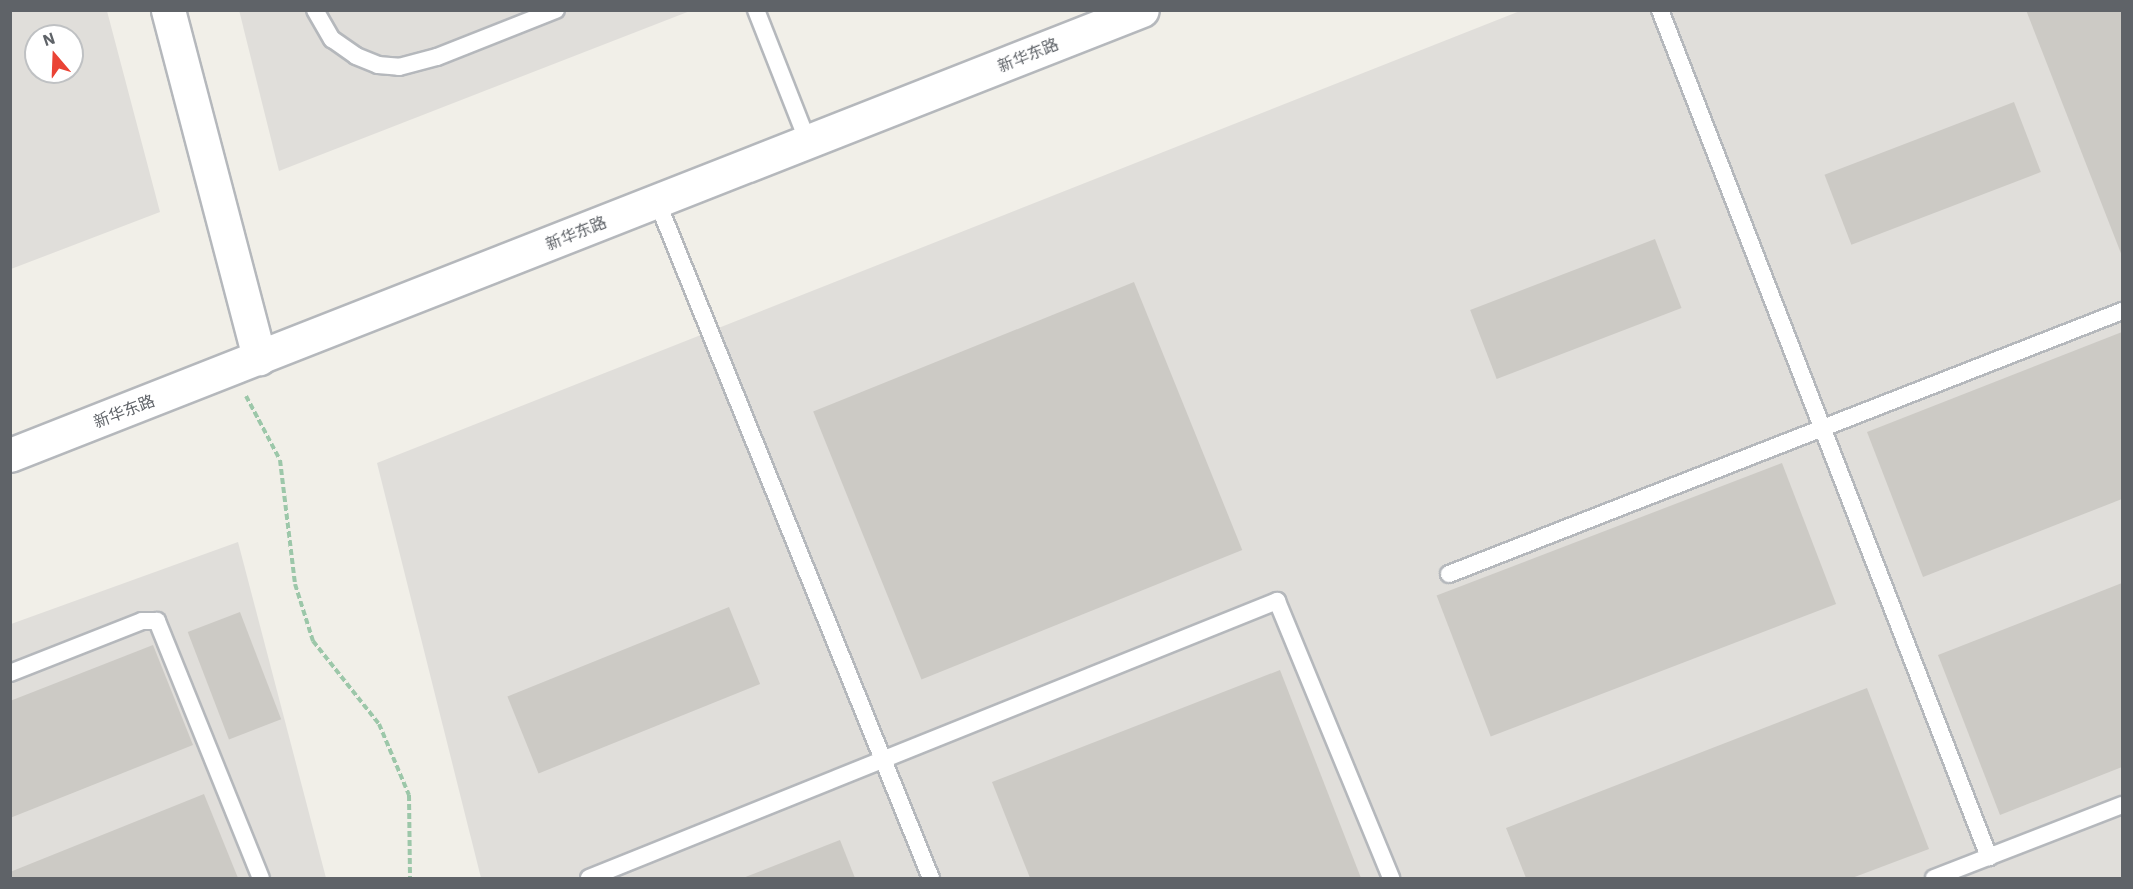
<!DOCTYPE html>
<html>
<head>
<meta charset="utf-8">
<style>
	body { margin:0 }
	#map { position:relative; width:2133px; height:889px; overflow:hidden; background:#f1efe8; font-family:"IBM Plex Sans","Noto Sans SC",sans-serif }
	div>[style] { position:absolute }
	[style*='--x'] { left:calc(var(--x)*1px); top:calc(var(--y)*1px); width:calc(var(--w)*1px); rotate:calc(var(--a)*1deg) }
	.industrial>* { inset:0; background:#e0deda }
	.building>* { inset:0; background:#cccac5; transform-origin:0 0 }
	.path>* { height:4px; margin-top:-2px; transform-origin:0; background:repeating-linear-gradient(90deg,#9cc7a9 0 6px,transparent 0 9px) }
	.roads { filter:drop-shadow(2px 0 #b5b8bc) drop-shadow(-2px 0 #b5b8bc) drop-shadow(0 2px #b5b8bc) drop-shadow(0 -2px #b5b8bc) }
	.service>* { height:16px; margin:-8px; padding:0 8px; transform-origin:8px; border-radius:8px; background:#fff }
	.minor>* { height:33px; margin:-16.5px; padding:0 16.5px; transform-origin:16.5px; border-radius:16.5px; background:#fff }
	.secondary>* { height:33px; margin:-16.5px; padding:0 16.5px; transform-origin:16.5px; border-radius:16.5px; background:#fff }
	span { translate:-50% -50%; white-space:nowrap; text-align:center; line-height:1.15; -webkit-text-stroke:5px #fff; paint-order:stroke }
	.street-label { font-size:16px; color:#5f6368 }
	.frame { position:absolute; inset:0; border:12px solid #5f6368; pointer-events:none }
	.north { position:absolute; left:24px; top:24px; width:60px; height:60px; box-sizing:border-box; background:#fff; border:2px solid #bfc1c3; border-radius:50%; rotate:341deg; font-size:16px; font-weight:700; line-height:24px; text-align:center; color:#5f6368 }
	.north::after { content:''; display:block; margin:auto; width:21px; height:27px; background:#ea4335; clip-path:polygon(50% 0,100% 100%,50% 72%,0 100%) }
</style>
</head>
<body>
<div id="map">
	<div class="industrial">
		<i style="clip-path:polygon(evenodd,11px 10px,107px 11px,160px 212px,11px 269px,11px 10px,36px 36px,72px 36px,72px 72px,36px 72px,36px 36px)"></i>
		<i style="clip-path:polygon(239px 10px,690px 11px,279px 171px)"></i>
		<i style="clip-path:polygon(1520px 11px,2122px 11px,2122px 878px,481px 878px,377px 463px)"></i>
		<i style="clip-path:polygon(238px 542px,326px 878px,11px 878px,11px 624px)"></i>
	</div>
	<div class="building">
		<i style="clip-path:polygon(2026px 10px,2122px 10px,2122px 256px)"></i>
		<i style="left:2014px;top:102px;width:75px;height:203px;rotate:69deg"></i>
		<i style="left:1655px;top:239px;width:74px;height:198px;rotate:69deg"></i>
		<i style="left:1134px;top:282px;width:289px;height:346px;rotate:68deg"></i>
		<i style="clip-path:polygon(2122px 332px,2122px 499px,1923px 577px,1867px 432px)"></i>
		<i style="left:1782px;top:463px;width:151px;height:370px;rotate:69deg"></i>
		<i style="clip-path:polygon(2122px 583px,2122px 767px,2000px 815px,1938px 655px)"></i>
		<i style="left:729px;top:607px;width:83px;height:239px;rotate:68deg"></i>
		<i style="left:240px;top:612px;width:115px;height:56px;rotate:69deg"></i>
		<i style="clip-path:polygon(153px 645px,193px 745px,10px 818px,10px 701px)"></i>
		<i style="clip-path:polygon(1280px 670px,1361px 878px,1030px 878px,992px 782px)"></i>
		<i style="clip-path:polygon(1867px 688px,1929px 849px,1852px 878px,1526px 878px,1506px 828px)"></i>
		<i style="clip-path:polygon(204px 794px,238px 878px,10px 878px,10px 872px)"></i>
		<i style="clip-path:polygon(840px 840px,855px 878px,743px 878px)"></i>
	</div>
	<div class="path">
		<i style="--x:246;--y:396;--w:72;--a:62"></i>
		<i style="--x:280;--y:460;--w:125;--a:83.1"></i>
		<i style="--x:295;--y:584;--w:60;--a:72.5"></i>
		<i style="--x:313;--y:641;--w:106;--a:51.5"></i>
		<i style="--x:379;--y:724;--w:77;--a:67.1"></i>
		<i style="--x:409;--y:795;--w:83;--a:89.3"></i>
	</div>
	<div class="roads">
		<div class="service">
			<i style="--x:315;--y:10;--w:34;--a:60"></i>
			<i style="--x:332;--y:39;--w:29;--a:35"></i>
			<i style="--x:356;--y:56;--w:24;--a:22"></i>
			<i style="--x:378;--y:65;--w:21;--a:5"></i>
			<i style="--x:399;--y:67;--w:39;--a:-15"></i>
			<i style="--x:437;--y:57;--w:128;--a:-21.6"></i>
			<i style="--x:756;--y:10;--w:142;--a:68.5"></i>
			<i style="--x:1660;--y:10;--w:909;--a:68.77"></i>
			<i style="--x:657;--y:201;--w:730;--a:67.97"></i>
			<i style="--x:1449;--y:574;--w:723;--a:-21.34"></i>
			<i style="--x:10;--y:673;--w:142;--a:-21.5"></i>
			<i style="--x:142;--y:621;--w:15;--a:0"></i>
			<i style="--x:157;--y:621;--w:277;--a:68"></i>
			<i style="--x:589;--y:878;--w:742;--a:-21.93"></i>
			<i style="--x:1277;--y:601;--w:300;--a:67.6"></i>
			<i style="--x:1934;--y:878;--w:202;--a:-21.2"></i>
		</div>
		<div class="minor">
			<i style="--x:168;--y:10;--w:360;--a:75.3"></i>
		</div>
		<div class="secondary">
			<i style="--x:10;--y:455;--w:1216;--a:-21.46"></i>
		</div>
	</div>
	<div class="street-label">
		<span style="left:1028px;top:55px;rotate:-22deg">新华东路</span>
		<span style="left:576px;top:233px;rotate:-22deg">新华东路</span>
		<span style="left:124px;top:411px;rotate:-21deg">新华东路</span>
	</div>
	<div class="frame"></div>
	<div class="north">N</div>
</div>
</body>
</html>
